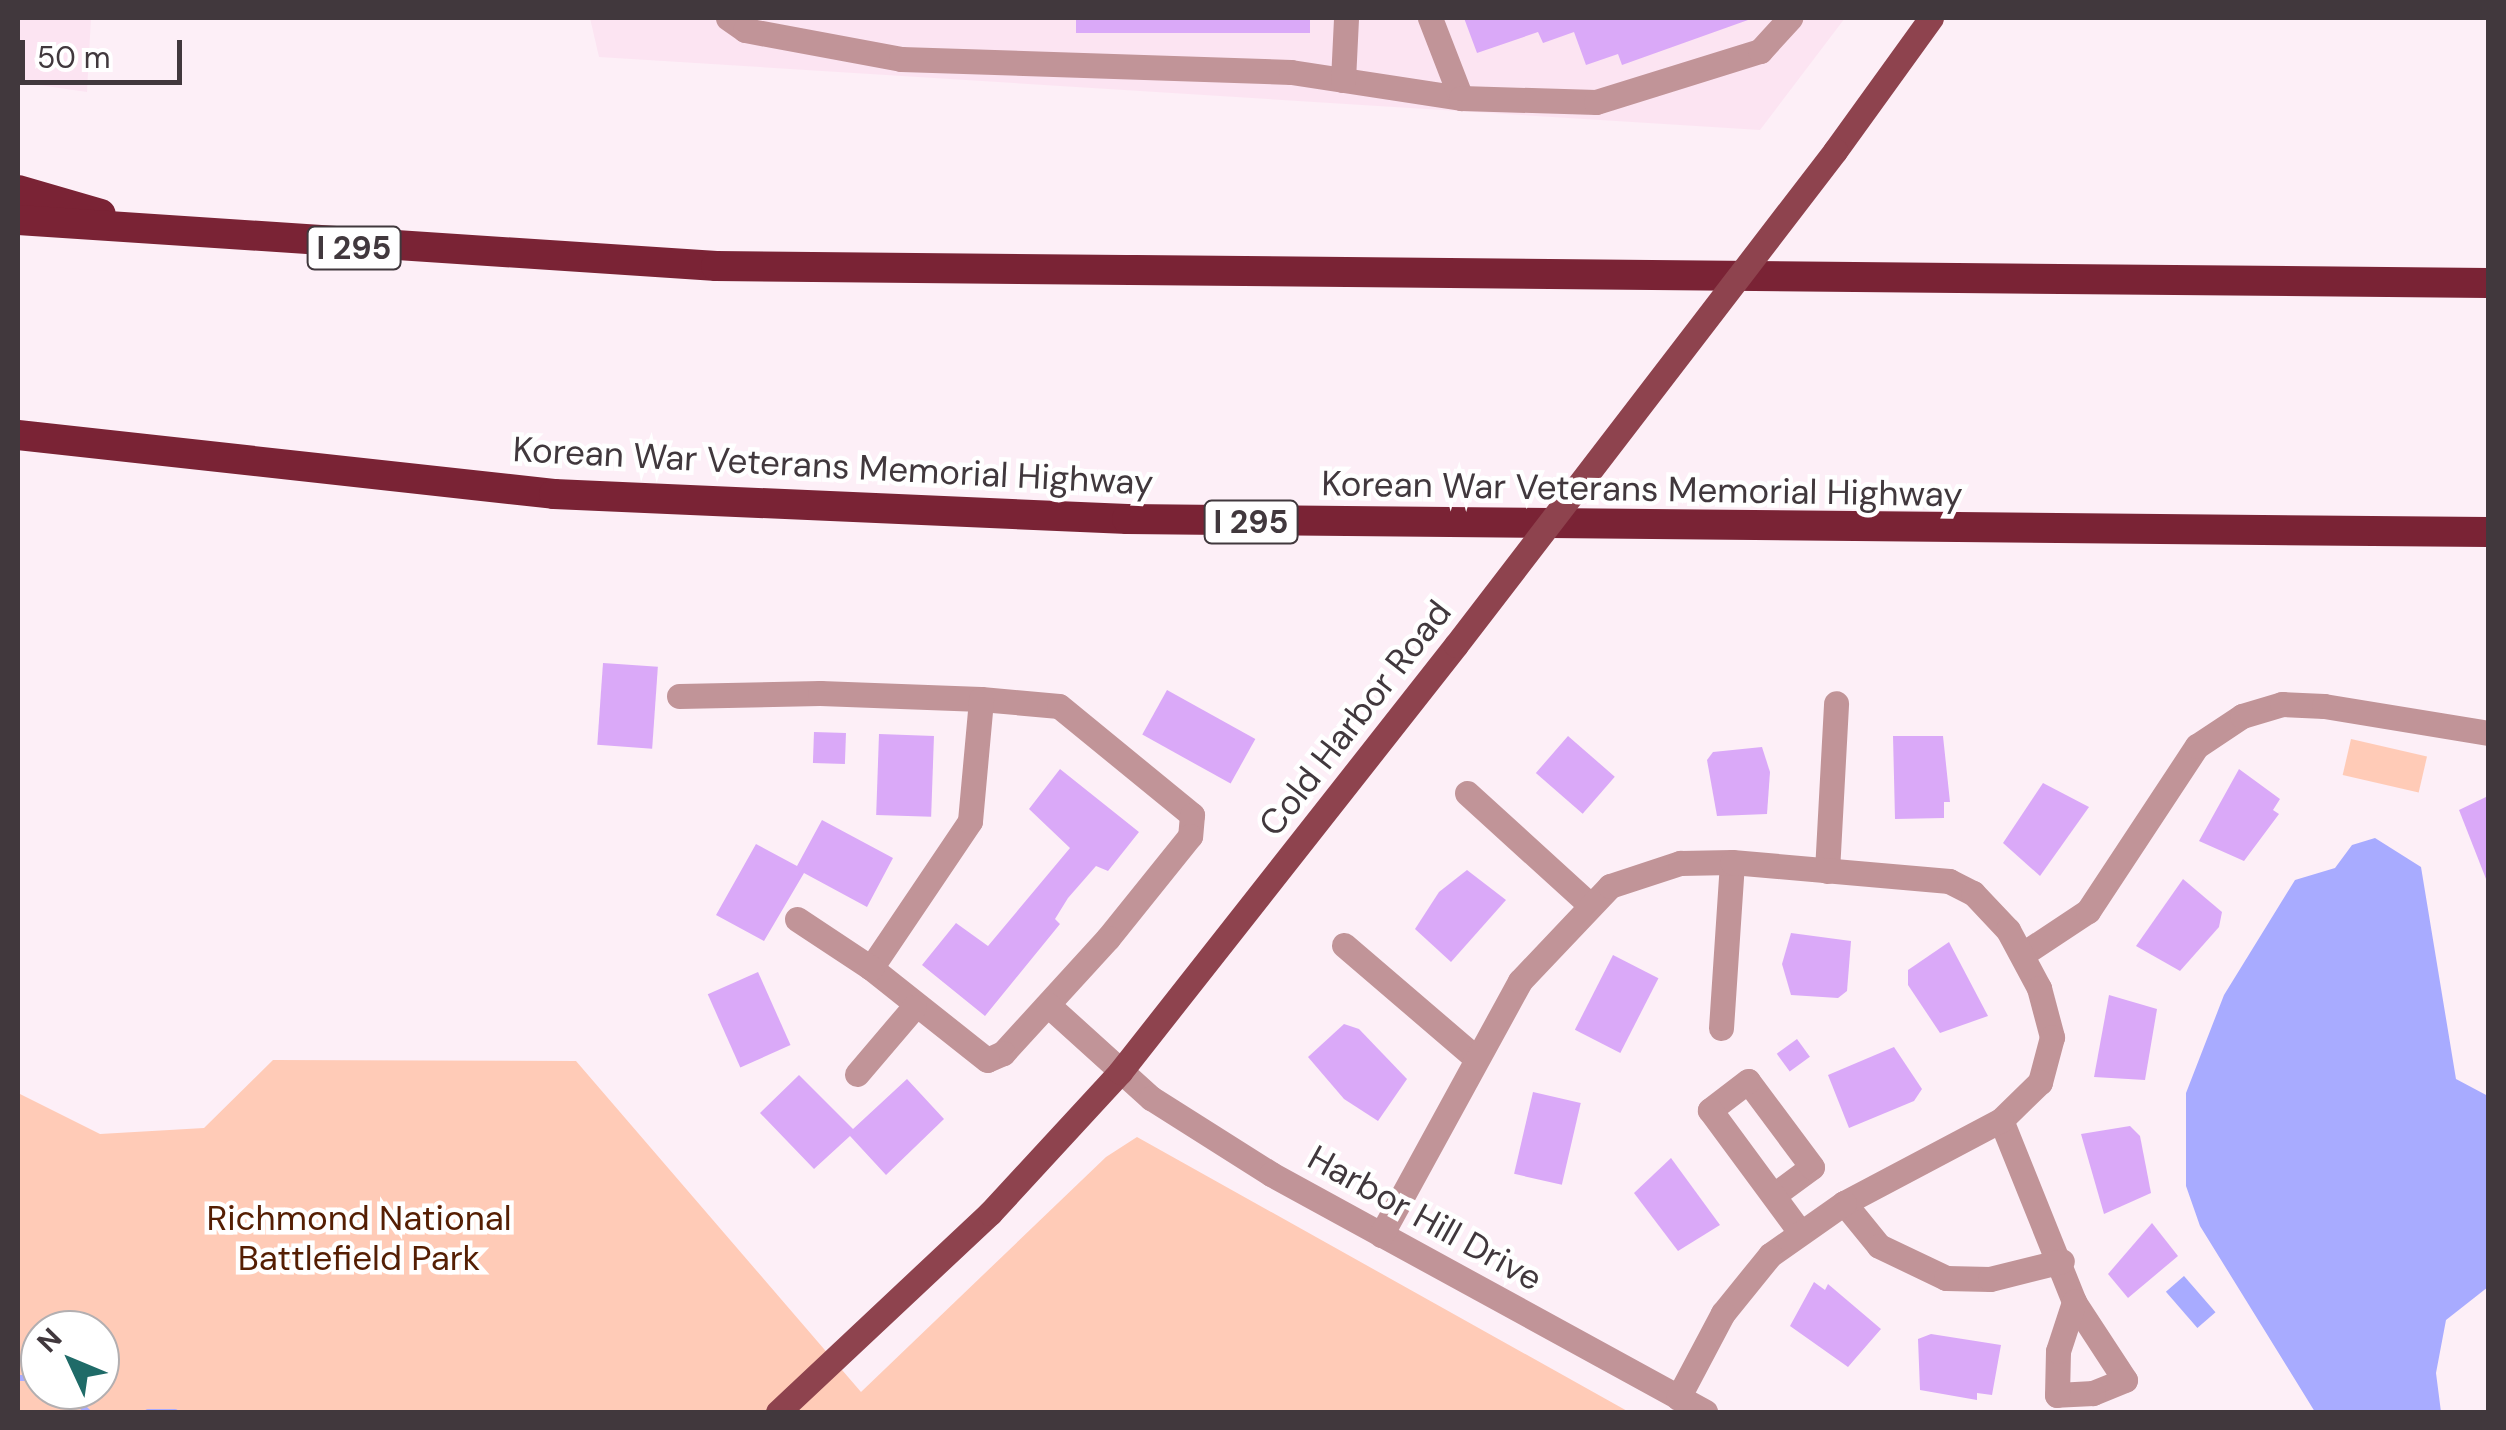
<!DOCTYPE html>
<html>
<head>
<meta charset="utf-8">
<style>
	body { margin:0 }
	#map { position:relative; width:2506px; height:1430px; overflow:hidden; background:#fdeff7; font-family:"DM Sans",sans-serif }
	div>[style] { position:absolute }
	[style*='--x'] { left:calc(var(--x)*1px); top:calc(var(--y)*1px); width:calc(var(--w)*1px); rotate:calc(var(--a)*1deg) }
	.built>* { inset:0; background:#fce4f2 }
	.green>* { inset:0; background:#ffcbb7; transform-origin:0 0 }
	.water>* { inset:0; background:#a8abff; transform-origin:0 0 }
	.stream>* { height:6px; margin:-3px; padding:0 3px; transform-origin:3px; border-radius:3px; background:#a8abff }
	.building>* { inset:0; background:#daa9f8; transform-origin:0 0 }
	.minor>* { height:25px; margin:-12.5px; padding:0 12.5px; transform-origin:12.5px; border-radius:12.5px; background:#c19498 }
	.major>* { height:25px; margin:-12.5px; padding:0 12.5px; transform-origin:12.5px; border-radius:12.5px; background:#8e434e }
	.highway>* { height:30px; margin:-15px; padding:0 15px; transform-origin:15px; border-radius:15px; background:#7a2335 }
	.major-bridge>* { height:25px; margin:-12.5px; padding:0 12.5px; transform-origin:12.5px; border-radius:12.5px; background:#8e434e }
	span { translate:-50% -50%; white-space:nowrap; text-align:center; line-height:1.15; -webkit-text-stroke:9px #fff; paint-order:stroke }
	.shield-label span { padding:2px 8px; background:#fff; border:2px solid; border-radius:8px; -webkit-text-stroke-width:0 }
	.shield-label { font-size:32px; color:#41383d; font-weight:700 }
	.street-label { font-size:35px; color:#41383d }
	.park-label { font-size:35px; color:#551e03 }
	.frame { position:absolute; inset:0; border:20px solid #41383d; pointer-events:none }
	.north { position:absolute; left:20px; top:1310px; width:100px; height:100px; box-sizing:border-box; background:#fff; border:2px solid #b3afb1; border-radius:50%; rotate:314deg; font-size:28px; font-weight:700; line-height:40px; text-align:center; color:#41383d }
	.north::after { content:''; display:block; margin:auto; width:35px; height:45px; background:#1f6b68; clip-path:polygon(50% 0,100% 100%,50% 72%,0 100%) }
	.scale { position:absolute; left:20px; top:40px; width:162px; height:45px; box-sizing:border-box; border:5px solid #41383d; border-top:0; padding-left:12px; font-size:30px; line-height:35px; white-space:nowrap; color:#41383d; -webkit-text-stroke:8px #fff; paint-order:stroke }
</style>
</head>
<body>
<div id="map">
	<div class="built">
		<i style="clip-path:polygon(18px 18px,91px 18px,87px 92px,18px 82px)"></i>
		<i style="clip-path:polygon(590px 18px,1845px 18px,1760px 130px,599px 57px)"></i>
	</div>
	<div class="green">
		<i style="left:2351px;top:739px;width:78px;height:37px;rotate:13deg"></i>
		<i style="clip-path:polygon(evenodd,273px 1060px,576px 1061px,861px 1392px,1106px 1157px,1137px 1137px,1629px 1412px,18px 1412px,18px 1093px,100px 1134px,204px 1128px,273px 1060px,40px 1330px,100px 1330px,100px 1390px,40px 1390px,40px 1330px)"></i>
	</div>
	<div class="water">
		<i style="clip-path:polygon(2375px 838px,2421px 867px,2456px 1079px,2488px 1096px,2488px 1287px,2446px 1320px,2436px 1373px,2441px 1412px,2315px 1412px,2200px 1226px,2186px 1186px,2186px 1093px,2224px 995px,2295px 880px,2335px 868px,2352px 845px)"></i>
		<i style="left:2184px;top:1276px;width:48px;height:24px;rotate:49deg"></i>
	</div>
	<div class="stream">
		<i style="--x:18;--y:1378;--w:22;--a:0"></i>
		<i style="--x:65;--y:1390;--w:32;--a:44"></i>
		<i style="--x:148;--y:1412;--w:27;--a:0"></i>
	</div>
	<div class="building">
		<i style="left:1076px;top:18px;width:234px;height:15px"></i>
		<i style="clip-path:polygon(1464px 18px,1748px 18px,1748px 20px,1622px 65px,1618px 54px,1586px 65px,1574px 32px,1543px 43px,1538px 32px,1477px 53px)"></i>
		<i style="left:603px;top:663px;width:55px;height:82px;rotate:4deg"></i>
		<i style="left:1167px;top:690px;width:101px;height:51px;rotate:29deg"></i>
		<i style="left:814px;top:732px;width:32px;height:31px;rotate:2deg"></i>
		<i style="left:879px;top:734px;width:55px;height:81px;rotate:2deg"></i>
		<i style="left:1568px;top:736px;width:62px;height:49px;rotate:41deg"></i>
		<i style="clip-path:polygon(1893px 736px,1943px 736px,1950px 802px,1944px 802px,1944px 818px,1895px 819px)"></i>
		<i style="clip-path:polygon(1762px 747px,1770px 772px,1767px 814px,1717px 816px,1707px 760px,1713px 752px)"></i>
		<i style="clip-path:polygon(1060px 769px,1139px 832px,1108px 871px,1096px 866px,1068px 898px,1055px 919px,1060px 924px,985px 1016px,922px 965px,956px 923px,988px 946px,1070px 848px,1029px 809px)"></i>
		<i style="clip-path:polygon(2239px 769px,2280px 799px,2273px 810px,2279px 814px,2244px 861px,2199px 841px)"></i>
		<i style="clip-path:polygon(2043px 783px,2089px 807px,2040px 876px,2003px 843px)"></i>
		<i style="clip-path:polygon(2488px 796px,2488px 884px,2459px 810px)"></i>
		<i style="clip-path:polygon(822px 820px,893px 858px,867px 907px,804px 873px,764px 941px,716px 915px,756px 844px,797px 866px)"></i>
		<i style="clip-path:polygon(1467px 870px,1506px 900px,1451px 962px,1415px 929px,1439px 892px)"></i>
		<i style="clip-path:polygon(2183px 879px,2222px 912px,2219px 927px,2180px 971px,2136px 946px)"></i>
		<i style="clip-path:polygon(1791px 933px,1851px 941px,1847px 991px,1838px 998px,1791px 995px,1782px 964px)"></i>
		<i style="clip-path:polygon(1949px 942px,1988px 1016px,1940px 1033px,1908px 985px,1908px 970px)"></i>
		<i style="left:1613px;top:955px;width:51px;height:84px;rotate:27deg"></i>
		<i style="left:758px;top:972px;width:80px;height:55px;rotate:66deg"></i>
		<i style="clip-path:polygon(2109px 995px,2157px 1009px,2145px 1080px,2094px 1077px)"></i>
		<i style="clip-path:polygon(1344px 1024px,1359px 1029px,1407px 1079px,1378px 1121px,1344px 1099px,1308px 1057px)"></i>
		<i style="left:1797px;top:1039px;width:22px;height:25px;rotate:54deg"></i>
		<i style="clip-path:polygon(1894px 1047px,1922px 1089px,1914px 1101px,1849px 1128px,1828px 1075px)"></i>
		<i style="clip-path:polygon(799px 1075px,853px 1129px,907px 1079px,944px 1119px,886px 1175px,850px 1136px,814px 1169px,760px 1113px)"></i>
		<i style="left:1533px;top:1092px;width:49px;height:84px;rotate:13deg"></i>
		<i style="clip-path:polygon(2130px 1126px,2140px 1136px,2151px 1193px,2104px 1214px,2081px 1134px)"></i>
		<i style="clip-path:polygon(1671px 1158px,1720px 1225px,1678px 1251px,1634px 1193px)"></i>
		<i style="clip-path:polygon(2152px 1223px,2178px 1256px,2128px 1298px,2108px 1274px)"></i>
		<i style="clip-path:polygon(1814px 1282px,1825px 1290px,1828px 1284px,1881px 1329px,1848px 1367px,1790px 1326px)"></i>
		<i style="clip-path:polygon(1931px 1334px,2001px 1345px,1992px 1395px,1977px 1393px,1977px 1400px,1920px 1390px,1918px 1339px)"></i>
	</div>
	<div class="minor">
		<i style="--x:728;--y:18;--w:21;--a:35"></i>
		<i style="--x:745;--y:30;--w:159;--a:10.5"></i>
		<i style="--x:901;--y:59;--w:390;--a:1.9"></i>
		<i style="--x:1291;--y:72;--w:172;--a:8.7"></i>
		<i style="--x:1430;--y:18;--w:86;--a:68.8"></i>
		<i style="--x:1461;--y:98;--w:135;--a:1.7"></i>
		<i style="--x:1596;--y:102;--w:172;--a:-17.3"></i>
		<i style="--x:1760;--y:51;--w:45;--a:-47.7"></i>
		<i style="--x:1343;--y:80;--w:62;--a:-87.2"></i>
		<i style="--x:679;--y:696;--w:141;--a:-1.2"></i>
		<i style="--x:820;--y:693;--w:161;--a:2.1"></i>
		<i style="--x:981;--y:699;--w:78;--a:5.1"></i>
		<i style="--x:1059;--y:706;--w:172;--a:39.3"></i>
		<i style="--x:1192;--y:815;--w:21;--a:95"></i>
		<i style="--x:1190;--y:836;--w:131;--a:128.8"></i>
		<i style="--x:1108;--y:938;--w:156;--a:132.4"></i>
		<i style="--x:1003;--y:1053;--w:17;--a:156"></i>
		<i style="--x:987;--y:1060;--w:148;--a:-141.6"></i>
		<i style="--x:871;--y:968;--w:177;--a:-56"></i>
		<i style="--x:970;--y:821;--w:122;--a:-84.8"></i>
		<i style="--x:1467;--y:793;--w:164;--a:42.3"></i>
		<i style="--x:1827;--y:871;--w:168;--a:-86.9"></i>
		<i style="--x:797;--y:919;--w:89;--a:33.5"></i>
		<i style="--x:1344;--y:945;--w:174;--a:40.6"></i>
		<i style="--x:2023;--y:954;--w:78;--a:-33.5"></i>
		<i style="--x:2088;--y:911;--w:198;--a:-56.6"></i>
		<i style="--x:2197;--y:746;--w:54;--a:-33.7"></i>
		<i style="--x:2242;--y:716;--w:42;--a:-16.7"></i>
		<i style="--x:2282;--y:704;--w:42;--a:2.7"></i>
		<i style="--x:2324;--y:706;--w:166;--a:9.3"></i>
		<i style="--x:1048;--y:1005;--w:139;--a:42.1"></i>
		<i style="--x:1151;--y:1098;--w:142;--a:32.3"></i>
		<i style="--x:1271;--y:1174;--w:495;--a:28.7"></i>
		<i style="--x:1721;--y:1028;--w:166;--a:-86.2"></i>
		<i style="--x:857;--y:1074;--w:88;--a:-49.6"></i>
		<i style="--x:2001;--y:1120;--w:196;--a:68.1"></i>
		<i style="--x:2074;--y:1302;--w:93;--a:56.8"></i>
		<i style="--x:2125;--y:1380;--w:35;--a:158"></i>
		<i style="--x:2093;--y:1393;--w:36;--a:177"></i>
		<i style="--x:2057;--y:1395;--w:44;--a:-88.7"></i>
		<i style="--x:2058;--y:1351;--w:52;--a:-71.9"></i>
		<i style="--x:1774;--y:1195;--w:47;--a:-36.4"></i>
		<i style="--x:1812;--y:1167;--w:107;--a:-126.7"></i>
		<i style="--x:1748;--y:1081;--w:48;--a:142.7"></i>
		<i style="--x:1710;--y:1110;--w:152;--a:53.6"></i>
		<i style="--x:1844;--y:1203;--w:55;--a:50.9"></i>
		<i style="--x:1879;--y:1246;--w:74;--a:25.5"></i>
		<i style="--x:1946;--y:1278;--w:44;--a:1.3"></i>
		<i style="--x:1990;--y:1279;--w:74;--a:-14"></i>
		<i style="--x:1381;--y:1235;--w:290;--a:-61.3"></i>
		<i style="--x:1520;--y:981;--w:131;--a:-46.5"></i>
		<i style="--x:1610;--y:886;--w:74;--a:-18.2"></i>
		<i style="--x:1680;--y:863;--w:52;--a:-1.1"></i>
		<i style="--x:1732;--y:862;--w:218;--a:5"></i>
		<i style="--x:1949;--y:881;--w:27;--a:27"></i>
		<i style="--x:1973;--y:893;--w:51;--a:46.6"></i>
		<i style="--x:2008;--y:930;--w:66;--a:61.9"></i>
		<i style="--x:2039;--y:988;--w:51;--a:75.1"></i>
		<i style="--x:2052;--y:1037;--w:47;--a:104.9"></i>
		<i style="--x:2040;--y:1082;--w:54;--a:135.7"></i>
		<i style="--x:2001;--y:1120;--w:178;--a:152.1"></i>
		<i style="--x:1844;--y:1203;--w:90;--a:144.9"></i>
		<i style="--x:1770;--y:1255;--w:75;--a:129"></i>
		<i style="--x:1723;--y:1313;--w:96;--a:117.9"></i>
	</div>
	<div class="major">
		<i style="--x:1835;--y:151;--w:164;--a:-54.2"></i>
		<i style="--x:778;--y:1412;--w:291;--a:-43.2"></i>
		<i style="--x:990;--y:1213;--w:192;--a:-47.3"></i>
		<i style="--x:1120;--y:1072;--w:543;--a:-51.8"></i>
	</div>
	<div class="highway">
		<i style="--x:18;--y:190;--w:86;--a:16.1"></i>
		<i style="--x:18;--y:220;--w:700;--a:3.77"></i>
		<i style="--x:716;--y:266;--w:1772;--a:0.55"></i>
		<i style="--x:18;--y:435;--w:539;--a:6.28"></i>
		<i style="--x:554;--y:494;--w:574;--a:2.5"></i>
		<i style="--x:1127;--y:519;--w:1361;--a:0.55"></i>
	</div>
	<div class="major-bridge">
		<i style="--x:1456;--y:645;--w:623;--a:-52.5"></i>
	</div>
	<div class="shield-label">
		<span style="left:354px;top:248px">I 295</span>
		<span style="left:1251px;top:522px">I 295</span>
	</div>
	<div class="street-label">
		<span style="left:833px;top:466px;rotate:3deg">Korean War Veterans Memorial Highway</span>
		<span style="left:1642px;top:489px;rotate:1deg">Korean War Veterans Memorial Highway</span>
		<span style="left:1355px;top:718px;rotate:-52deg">Cold Harbor Road</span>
		<span style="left:1425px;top:1218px;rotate:29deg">Harbor Hill Drive</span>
	</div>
	<div class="park-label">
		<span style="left:359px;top:1238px">Richmond National<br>Battlefield Park</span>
	</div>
	<div class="frame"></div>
	<div class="north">N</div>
	<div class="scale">50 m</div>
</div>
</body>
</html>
